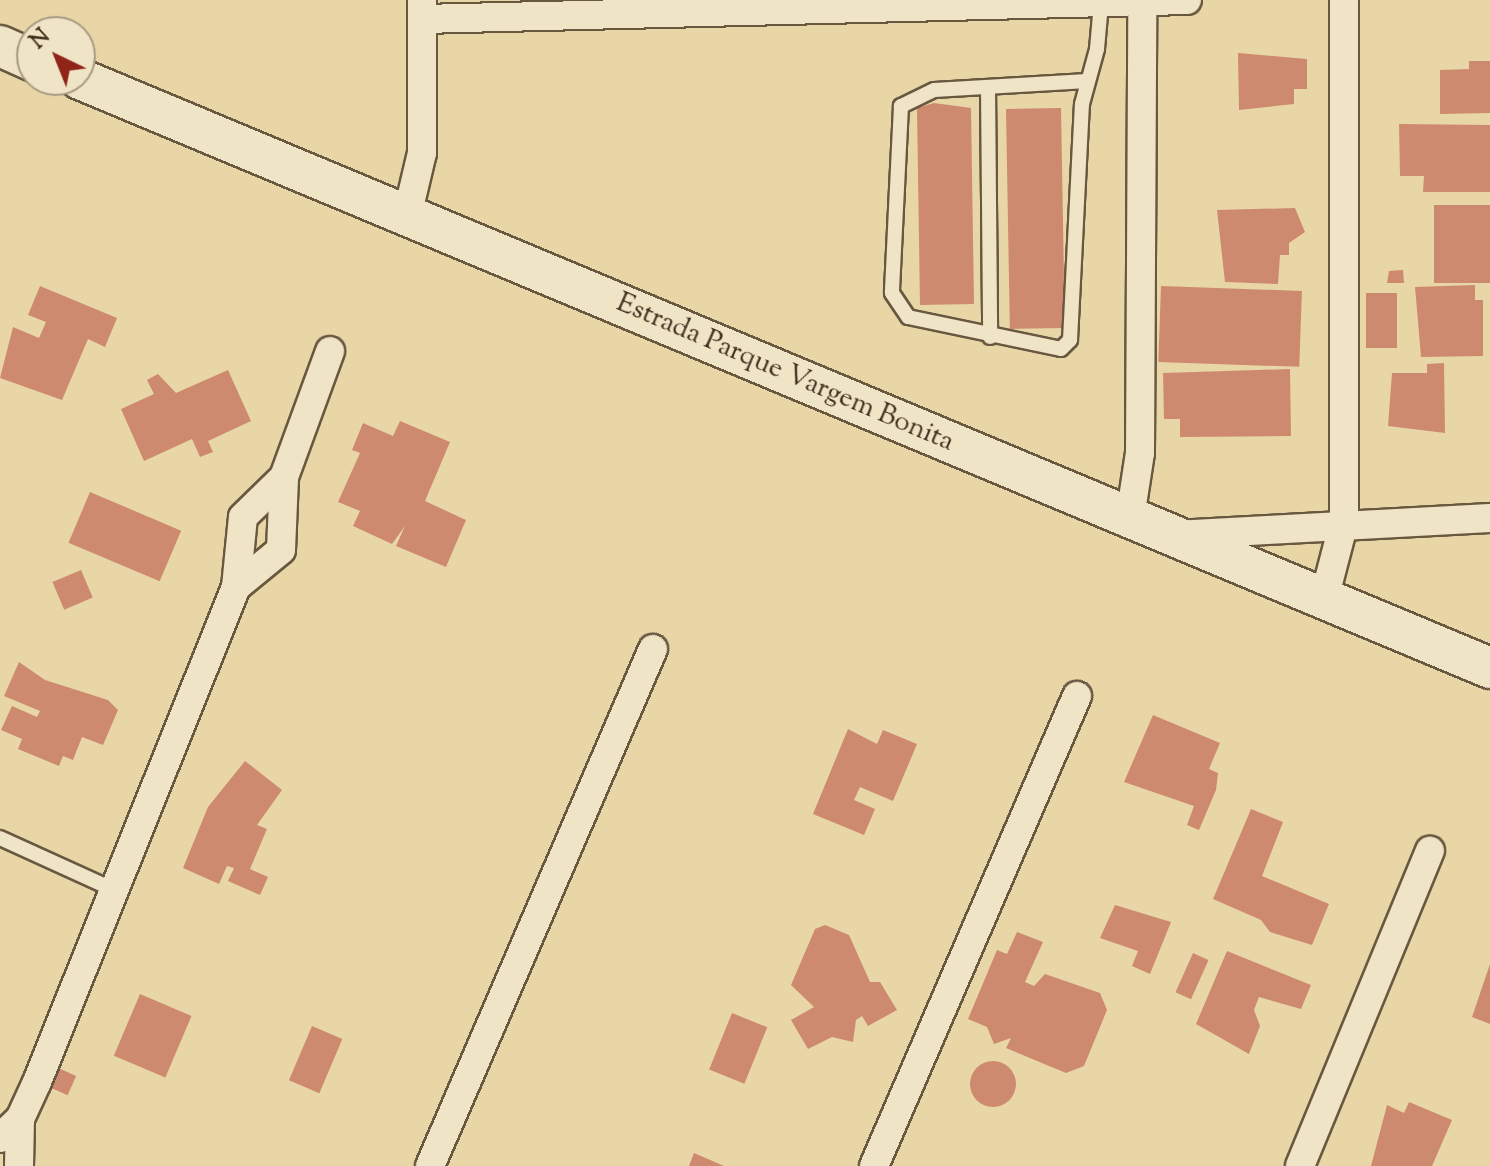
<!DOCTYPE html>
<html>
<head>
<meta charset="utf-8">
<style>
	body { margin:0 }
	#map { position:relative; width:1490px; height:1166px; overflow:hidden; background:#e8d6a7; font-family:"Sorts Mill Goudy",serif }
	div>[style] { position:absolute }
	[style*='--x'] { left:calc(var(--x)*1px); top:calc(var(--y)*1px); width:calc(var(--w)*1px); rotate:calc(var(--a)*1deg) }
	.building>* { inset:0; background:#ce8a6e; transform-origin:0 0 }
	.round { border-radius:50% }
	.roads { filter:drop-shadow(2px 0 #695840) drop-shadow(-2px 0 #695840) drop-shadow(0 2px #695840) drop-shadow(0 -2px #695840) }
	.lane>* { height:14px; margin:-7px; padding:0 7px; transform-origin:7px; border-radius:7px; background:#f0e4c6 }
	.street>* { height:28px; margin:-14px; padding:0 14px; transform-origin:14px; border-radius:14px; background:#f0e4c6 }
	.secondary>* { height:40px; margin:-20px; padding:0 20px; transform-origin:20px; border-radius:20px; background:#f0e4c6 }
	span { translate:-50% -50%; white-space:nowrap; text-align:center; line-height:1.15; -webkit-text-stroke:7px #f0e4c6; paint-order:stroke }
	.street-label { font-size:28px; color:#3f2e1e }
	.north { position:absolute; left:16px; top:16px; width:80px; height:80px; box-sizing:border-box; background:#f0e4c6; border:2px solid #a99b83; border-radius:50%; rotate:317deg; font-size:22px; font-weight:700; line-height:32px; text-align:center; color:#3f2e1e }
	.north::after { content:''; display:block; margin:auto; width:28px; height:36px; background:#8f2418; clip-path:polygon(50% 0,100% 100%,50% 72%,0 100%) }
</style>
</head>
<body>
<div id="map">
	<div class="building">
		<i style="clip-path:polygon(1238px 53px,1307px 59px,1307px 89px,1294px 89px,1294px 104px,1239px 110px)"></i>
		<i style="clip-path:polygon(1469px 61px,1490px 61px,1490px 113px,1440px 114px,1440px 70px,1469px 69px)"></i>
		<i style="clip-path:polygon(934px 103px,971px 108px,974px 304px,920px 305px,917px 108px)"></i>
		<i style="left:1061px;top:108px;width:220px;height:55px;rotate:89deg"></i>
		<i style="clip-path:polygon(1399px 124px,1490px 125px,1490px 192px,1423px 192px,1424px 176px,1400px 176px)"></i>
		<i style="left:1434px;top:205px;width:56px;height:78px"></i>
		<i style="clip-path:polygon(1295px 208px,1305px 232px,1289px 243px,1289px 255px,1280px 255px,1278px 284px,1225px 282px,1217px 210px)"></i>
		<i style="clip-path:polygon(1403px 270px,1404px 283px,1387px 283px,1389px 271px)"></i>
		<i style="clip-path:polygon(1475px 285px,1475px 300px,1483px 300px,1483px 356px,1421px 357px,1415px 287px)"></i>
		<i style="clip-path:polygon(40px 286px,117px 318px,105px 347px,88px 339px,62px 400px,0 378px,13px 327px,39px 338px,46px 322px,28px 315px)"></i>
		<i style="left:1161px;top:286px;width:141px;height:76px;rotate:2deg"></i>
		<i style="left:1366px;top:293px;width:31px;height:55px"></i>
		<i style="clip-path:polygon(1444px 363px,1445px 433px,1388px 426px,1392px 373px,1427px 373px,1427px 364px)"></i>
		<i style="clip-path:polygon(1290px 369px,1291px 436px,1180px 437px,1180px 419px,1164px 419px,1163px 373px)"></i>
		<i style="clip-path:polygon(228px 370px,251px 421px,208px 441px,213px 452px,200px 457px,192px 439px,144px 461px,121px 409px,154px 394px,147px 380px,158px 374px,176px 393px)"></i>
		<i style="clip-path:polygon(400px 421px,450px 442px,425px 501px,466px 520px,446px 567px,396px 546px,405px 526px,392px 544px,353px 526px,360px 511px,338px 502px,360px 453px,352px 450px,363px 423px,393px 436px)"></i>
		<i style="left:90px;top:492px;width:99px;height:55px;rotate:23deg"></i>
		<i style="left:81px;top:570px;width:30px;height:31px;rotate:67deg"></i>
		<i style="clip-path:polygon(19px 662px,45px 680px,108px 700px,118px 710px,103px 745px,82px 737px,73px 760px,63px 756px,59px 766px,18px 749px,22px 739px,1px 730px,12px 706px,37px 717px,40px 711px,4px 696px)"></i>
		<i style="clip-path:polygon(1153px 715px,1220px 743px,1209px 769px,1218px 773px,1216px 790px,1199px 830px,1187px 825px,1194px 806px,1124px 782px)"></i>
		<i style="clip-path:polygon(848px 729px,877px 744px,883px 730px,917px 744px,893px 801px,860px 787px,854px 800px,875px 809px,864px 835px,813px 814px)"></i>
		<i style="clip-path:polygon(245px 761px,282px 790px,257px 825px,267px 829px,250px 869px,268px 877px,260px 895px,228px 881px,234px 868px,227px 866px,219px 884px,183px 868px,208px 807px)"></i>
		<i style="clip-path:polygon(1251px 809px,1283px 822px,1262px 876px,1329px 904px,1312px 945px,1270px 932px,1261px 920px,1213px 899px)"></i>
		<i style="clip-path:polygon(1115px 905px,1171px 922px,1150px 974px,1132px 966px,1138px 951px,1100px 938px)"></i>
		<i style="clip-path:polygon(825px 925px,849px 935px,870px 982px,880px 982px,897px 1010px,868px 1026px,862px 1016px,856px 1020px,853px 1042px,832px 1037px,808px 1049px,791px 1020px,814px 1007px,791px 985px,815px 929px)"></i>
		<i style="clip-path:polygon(1017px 932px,1043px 942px,1025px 982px,1034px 986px,1045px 974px,1100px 993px,1107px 1010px,1084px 1066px,1066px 1073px,1006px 1048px,1011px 1038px,994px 1044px,987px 1027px,968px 1019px,997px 950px,1007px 954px)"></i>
		<i style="clip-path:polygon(1227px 951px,1311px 985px,1301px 1009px,1259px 997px,1254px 1010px,1260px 1026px,1249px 1054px,1196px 1024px)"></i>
		<i style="left:1193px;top:953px;width:17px;height:43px;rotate:24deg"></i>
		<i style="clip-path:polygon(1490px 964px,1490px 1024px,1472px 1017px)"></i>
		<i style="left:140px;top:994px;width:56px;height:67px;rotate:23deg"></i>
		<i style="left:732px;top:1013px;width:38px;height:61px;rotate:22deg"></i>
		<i style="left:312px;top:1026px;width:33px;height:59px;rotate:23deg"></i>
		<i class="round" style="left:970px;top:1061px;width:46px;height:46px"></i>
		<i style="left:56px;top:1067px;width:22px;height:21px;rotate:24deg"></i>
		<i style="clip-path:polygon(1409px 1102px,1452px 1120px,1432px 1166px,1371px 1166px,1387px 1105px,1404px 1113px)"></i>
		<i style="clip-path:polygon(694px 1153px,724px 1166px,689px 1166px)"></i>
	</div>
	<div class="roads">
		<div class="lane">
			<i style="--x:1087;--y:81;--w:153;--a:176.6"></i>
			<i style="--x:934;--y:90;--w:37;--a:154"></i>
			<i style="--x:901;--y:106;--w:187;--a:92.8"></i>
			<i style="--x:892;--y:293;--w:29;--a:56"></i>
			<i style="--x:908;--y:317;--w:156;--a:11.8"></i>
			<i style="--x:1061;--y:349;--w:13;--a:-45"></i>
			<i style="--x:1070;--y:340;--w:236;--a:-87.1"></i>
			<i style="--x:1082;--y:104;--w:57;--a:-74.7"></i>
			<i style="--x:1097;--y:49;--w:46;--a:-85"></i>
			<i style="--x:988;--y:87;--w:250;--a:89.5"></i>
			<i style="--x:0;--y:838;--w:125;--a:24.5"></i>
		</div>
		<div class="street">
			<i style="--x:422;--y:19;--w:765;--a:-1.42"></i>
			<i style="--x:408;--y:212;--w:61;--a:-76.7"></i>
			<i style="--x:422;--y:153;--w:152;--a:-90"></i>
			<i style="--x:1130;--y:518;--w:66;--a:-81.3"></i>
			<i style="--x:1140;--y:453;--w:451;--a:-89.7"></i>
			<i style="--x:1175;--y:535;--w:315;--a:-3.1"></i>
			<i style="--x:236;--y:587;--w:70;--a:-84.3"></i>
			<i style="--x:243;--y:517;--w:57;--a:-44.3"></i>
			<i style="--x:1324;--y:599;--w:80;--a:-75.4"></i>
			<i style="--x:1344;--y:522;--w:522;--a:-90"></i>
			<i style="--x:0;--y:1138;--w:28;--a:-44"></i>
			<i style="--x:20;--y:1119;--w:41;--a:-65.3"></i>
			<i style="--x:37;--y:1082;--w:534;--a:-68.1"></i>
			<i style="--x:236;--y:587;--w:58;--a:-39.4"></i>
			<i style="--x:281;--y:550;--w:73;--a:-87.6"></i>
			<i style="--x:284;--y:477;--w:134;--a:-69.9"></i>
			<i style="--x:19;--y:1166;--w:47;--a:-88.8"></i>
			<i style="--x:430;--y:1166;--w:563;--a:-66.67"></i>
			<i style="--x:874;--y:1166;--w:512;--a:-66.64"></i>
			<i style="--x:1300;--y:1166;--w:341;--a:-67.6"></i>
		</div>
		<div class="secondary">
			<i style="--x:0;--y:46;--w:35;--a:24"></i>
			<i style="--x:80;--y:79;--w:1528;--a:22.67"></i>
		</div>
	</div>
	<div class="street-label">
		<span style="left:785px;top:373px;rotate:23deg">Estrada Parque Vargem Bonita</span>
	</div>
	<div class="north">N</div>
</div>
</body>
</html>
